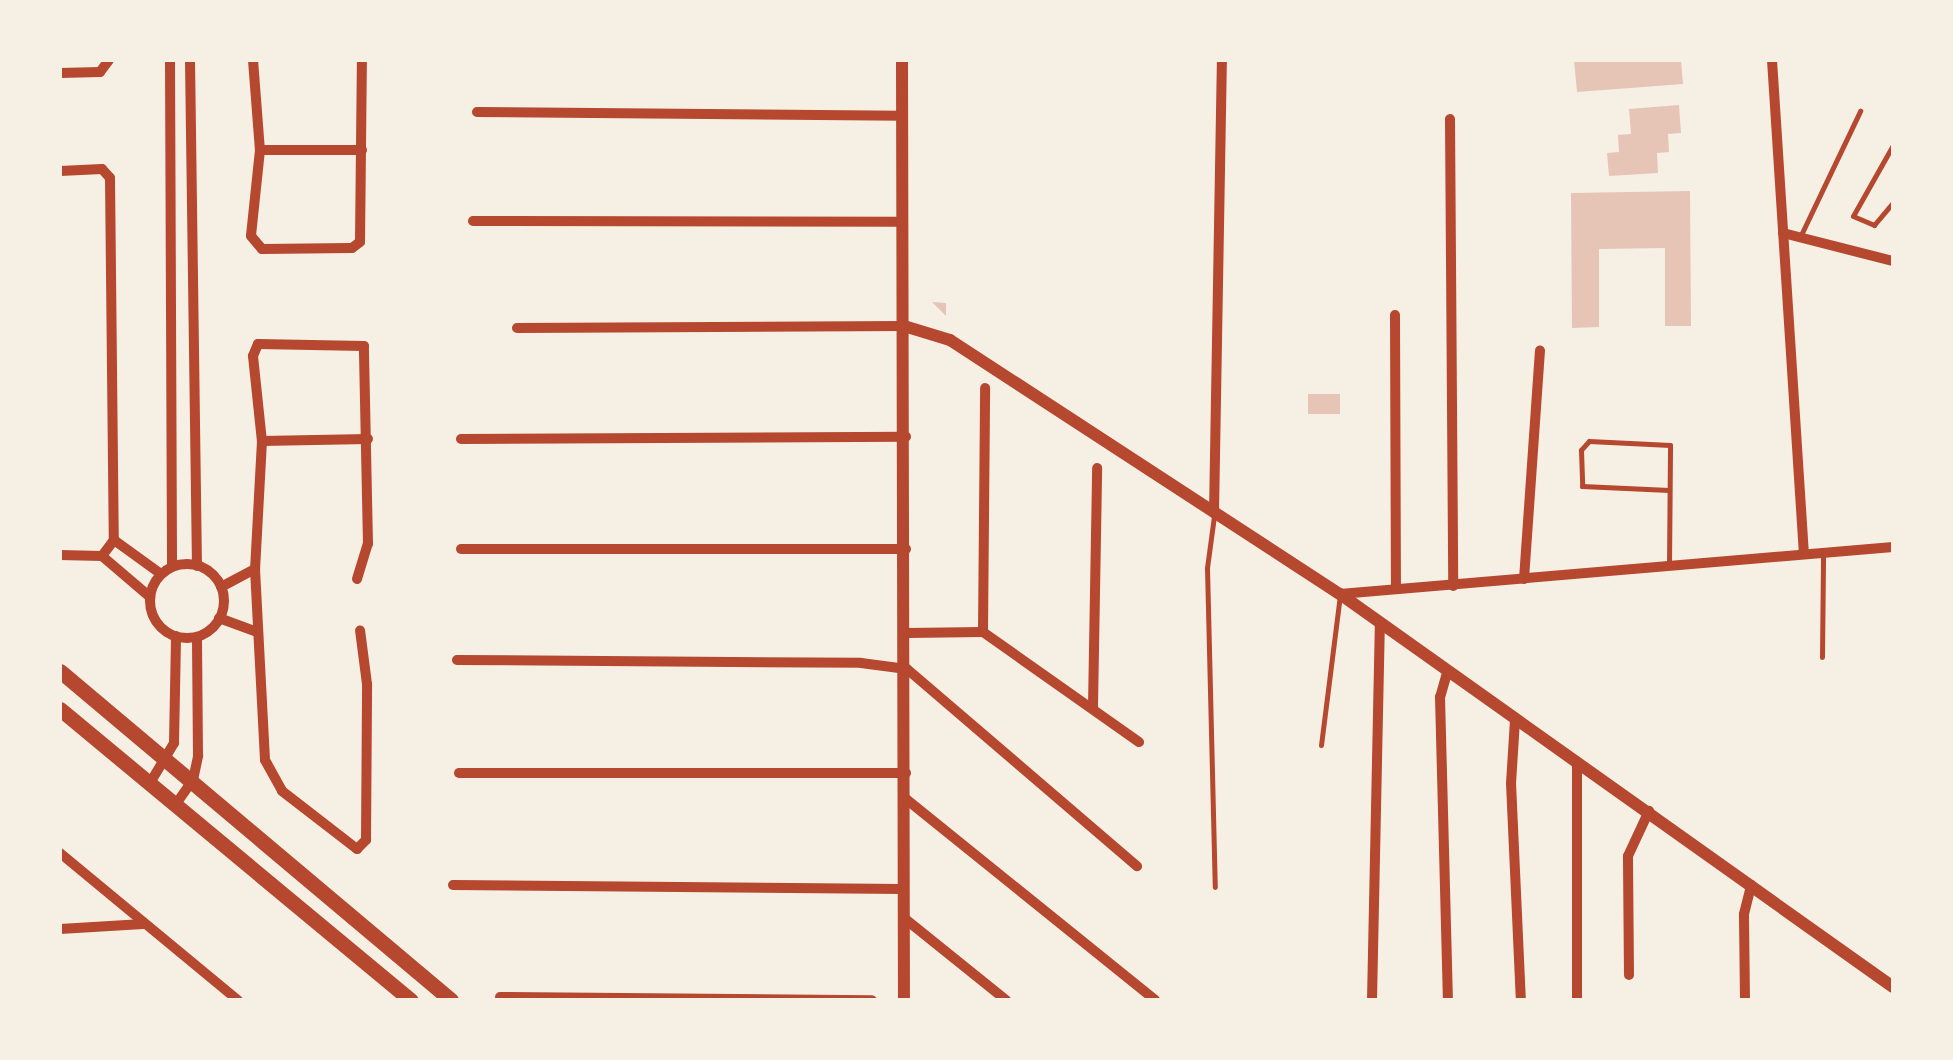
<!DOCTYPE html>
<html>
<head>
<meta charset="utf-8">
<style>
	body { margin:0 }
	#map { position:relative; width:1953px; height:1060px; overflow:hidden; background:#f6efe4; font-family:Signika,sans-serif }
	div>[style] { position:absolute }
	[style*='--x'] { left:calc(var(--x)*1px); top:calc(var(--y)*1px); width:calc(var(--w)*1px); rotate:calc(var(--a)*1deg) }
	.building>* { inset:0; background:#e6c5b7; transform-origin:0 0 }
	.service>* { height:5px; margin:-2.5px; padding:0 2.5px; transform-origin:2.5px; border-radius:2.5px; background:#b5482f }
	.minor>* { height:10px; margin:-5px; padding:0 5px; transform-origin:5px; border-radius:5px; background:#b5482f }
	.minor>.ring { margin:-5px; padding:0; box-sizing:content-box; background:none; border:10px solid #b5482f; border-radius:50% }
	.tertiary>* { height:12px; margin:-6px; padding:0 6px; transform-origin:6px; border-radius:6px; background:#b5482f }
	.secondary>* { height:15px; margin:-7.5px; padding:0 7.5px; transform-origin:7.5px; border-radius:7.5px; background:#b5482f }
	span { translate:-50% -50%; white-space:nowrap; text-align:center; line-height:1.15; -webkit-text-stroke:8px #f6efe4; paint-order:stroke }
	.frame { position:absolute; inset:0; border:62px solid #f6efe4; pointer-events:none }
</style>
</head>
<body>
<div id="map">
	<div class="building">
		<i style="clip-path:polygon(1574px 60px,1681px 60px,1683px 84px,1577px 92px)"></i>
		<i style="clip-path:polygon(1679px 105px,1681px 133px,1668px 134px,1669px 152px,1657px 153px,1658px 173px,1609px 176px,1607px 153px,1619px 152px,1618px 135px,1631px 134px,1629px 109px)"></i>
		<i style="clip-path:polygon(1690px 191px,1691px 326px,1665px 326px,1665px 248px,1599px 249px,1599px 327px,1572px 328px,1571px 193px)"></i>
		<i style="clip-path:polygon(932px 302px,946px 303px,946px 316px)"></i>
		<i style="left:1308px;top:394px;width:32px;height:20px"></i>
	</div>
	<div class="service">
		<i style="--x:1893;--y:145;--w:81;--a:119.4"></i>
		<i style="--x:1853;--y:216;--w:23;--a:23"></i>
		<i style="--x:1874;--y:225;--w:30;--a:-50"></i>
		<i style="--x:1800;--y:237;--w:140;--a:-64.5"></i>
		<i style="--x:1214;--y:516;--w:52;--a:97.7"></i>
		<i style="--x:1207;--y:568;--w:319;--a:88.6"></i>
		<i style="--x:1669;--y:565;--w:120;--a:-89.5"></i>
		<i style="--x:1670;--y:445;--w:81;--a:-177.2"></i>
		<i style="--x:1589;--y:441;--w:12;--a:132"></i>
		<i style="--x:1581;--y:450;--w:36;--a:88"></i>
		<i style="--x:1582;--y:486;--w:87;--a:2.6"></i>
		<i style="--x:1822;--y:657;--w:101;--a:-89.4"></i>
		<i style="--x:1321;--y:745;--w:151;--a:-82.8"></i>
	</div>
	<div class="minor">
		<i style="--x:170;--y:60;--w:507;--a:89.77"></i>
		<i style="--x:190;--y:60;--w:506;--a:89.21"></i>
		<i style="--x:253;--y:60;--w:90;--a:85.6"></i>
		<i style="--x:260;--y:150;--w:86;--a:96"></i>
		<i style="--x:251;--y:236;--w:17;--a:50"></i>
		<i style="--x:262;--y:249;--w:90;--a:-0.6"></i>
		<i style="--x:352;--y:248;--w:10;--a:-37"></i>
		<i style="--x:360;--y:242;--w:182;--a:-89.4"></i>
		<i style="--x:1772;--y:60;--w:495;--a:86.3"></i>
		<i style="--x:60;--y:73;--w:40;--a:-1.4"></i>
		<i style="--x:100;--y:72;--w:15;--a:-53"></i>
		<i style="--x:477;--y:112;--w:425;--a:0.5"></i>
		<i style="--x:1450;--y:119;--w:467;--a:89.6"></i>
		<i style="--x:260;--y:150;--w:102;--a:0"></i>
		<i style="--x:60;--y:171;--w:42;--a:-2.7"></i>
		<i style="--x:102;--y:169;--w:12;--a:48"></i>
		<i style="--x:110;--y:178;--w:362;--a:89.4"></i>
		<i style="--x:114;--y:540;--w:20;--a:127"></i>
		<i style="--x:102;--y:556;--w:42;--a:-178.6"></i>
		<i style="--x:473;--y:221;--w:429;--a:0.1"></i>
		<i style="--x:1783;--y:233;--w:114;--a:14.3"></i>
		<i style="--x:1395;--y:315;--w:274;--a:89.8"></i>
		<i style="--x:517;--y:328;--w:387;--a:-0.3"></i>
		<i style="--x:461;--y:439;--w:445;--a:-0.3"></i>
		<i style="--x:262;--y:441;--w:106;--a:-1.1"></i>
		<i style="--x:1214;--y:513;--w:453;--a:-89"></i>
		<i style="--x:114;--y:540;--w:58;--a:35.9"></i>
		<i style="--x:461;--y:549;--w:445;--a:0"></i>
		<i style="--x:102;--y:556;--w:63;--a:40.5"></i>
		<i class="ring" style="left:150px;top:564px;width:64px;height:64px"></i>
		<i style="--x:357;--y:579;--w:37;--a:-73"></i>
		<i style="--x:368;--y:544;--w:198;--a:-91.2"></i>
		<i style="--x:364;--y:346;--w:106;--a:-178.9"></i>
		<i style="--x:258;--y:344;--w:13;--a:113"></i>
		<i style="--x:253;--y:356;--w:85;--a:84"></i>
		<i style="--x:262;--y:441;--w:128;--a:93.1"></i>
		<i style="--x:255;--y:569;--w:191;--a:87"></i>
		<i style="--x:265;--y:760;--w:35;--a:61"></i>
		<i style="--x:282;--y:791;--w:95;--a:37.7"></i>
		<i style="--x:357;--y:849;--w:13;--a:-45"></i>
		<i style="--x:366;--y:840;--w:156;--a:-89.6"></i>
		<i style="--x:367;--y:684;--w:54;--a:-97.4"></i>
		<i style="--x:1524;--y:579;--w:229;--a:-86"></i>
		<i style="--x:221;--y:587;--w:38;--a:-28"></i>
		<i style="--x:1340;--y:594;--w:555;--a:-4.86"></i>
		<i style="--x:219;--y:618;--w:40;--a:20.2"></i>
		<i style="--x:983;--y:632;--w:244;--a:-89.5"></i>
		<i style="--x:907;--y:633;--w:76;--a:-0.8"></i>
		<i style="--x:983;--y:632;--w:191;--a:35.2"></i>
		<i style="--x:457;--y:660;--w:404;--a:0.4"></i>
		<i style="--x:861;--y:663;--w:46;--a:7.4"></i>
		<i style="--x:907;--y:669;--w:303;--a:40.6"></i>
		<i style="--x:1447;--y:673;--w:25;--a:106"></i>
		<i style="--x:1440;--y:697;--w:303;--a:88.5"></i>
		<i style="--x:1093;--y:707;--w:239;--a:-89"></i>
		<i style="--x:1515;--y:720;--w:63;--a:93.6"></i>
		<i style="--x:1511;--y:783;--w:217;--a:87.4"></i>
		<i style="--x:459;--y:773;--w:447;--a:0"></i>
		<i style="--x:150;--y:783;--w:47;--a:-59"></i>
		<i style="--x:174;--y:743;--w:107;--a:-88.9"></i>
		<i style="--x:906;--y:799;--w:320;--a:38.9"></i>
		<i style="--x:176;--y:804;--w:29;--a:-55"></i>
		<i style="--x:193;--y:780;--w:25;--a:-78"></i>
		<i style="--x:198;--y:756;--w:119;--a:-90.5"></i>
		<i style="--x:60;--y:853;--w:231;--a:39.6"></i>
		<i style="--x:453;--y:885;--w:450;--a:0.5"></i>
		<i style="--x:904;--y:918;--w:131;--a:38.8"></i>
		<i style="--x:60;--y:929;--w:83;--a:-3.4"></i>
		<i style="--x:1629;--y:975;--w:119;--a:-90.5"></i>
		<i style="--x:1628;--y:856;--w:50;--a:-65"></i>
		<i style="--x:500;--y:997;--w:372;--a:0.5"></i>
		<i style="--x:1372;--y:1000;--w:378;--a:-88.8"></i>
		<i style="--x:1577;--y:1000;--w:237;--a:-90"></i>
		<i style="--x:1745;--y:1000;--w:86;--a:-90.7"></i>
		<i style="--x:1744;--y:914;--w:30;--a:-76"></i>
	</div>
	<div class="tertiary">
		<i style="--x:902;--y:60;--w:940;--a:89.88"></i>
		<i style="--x:904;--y:326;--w:48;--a:16.9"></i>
		<i style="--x:950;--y:340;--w:465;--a:33.1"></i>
		<i style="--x:1340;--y:594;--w:678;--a:35.4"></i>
	</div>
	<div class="secondary">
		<i style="--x:60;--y:671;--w:511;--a:40.08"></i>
		<i style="--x:60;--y:709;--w:456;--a:39.7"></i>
	</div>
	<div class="frame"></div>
</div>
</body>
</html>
